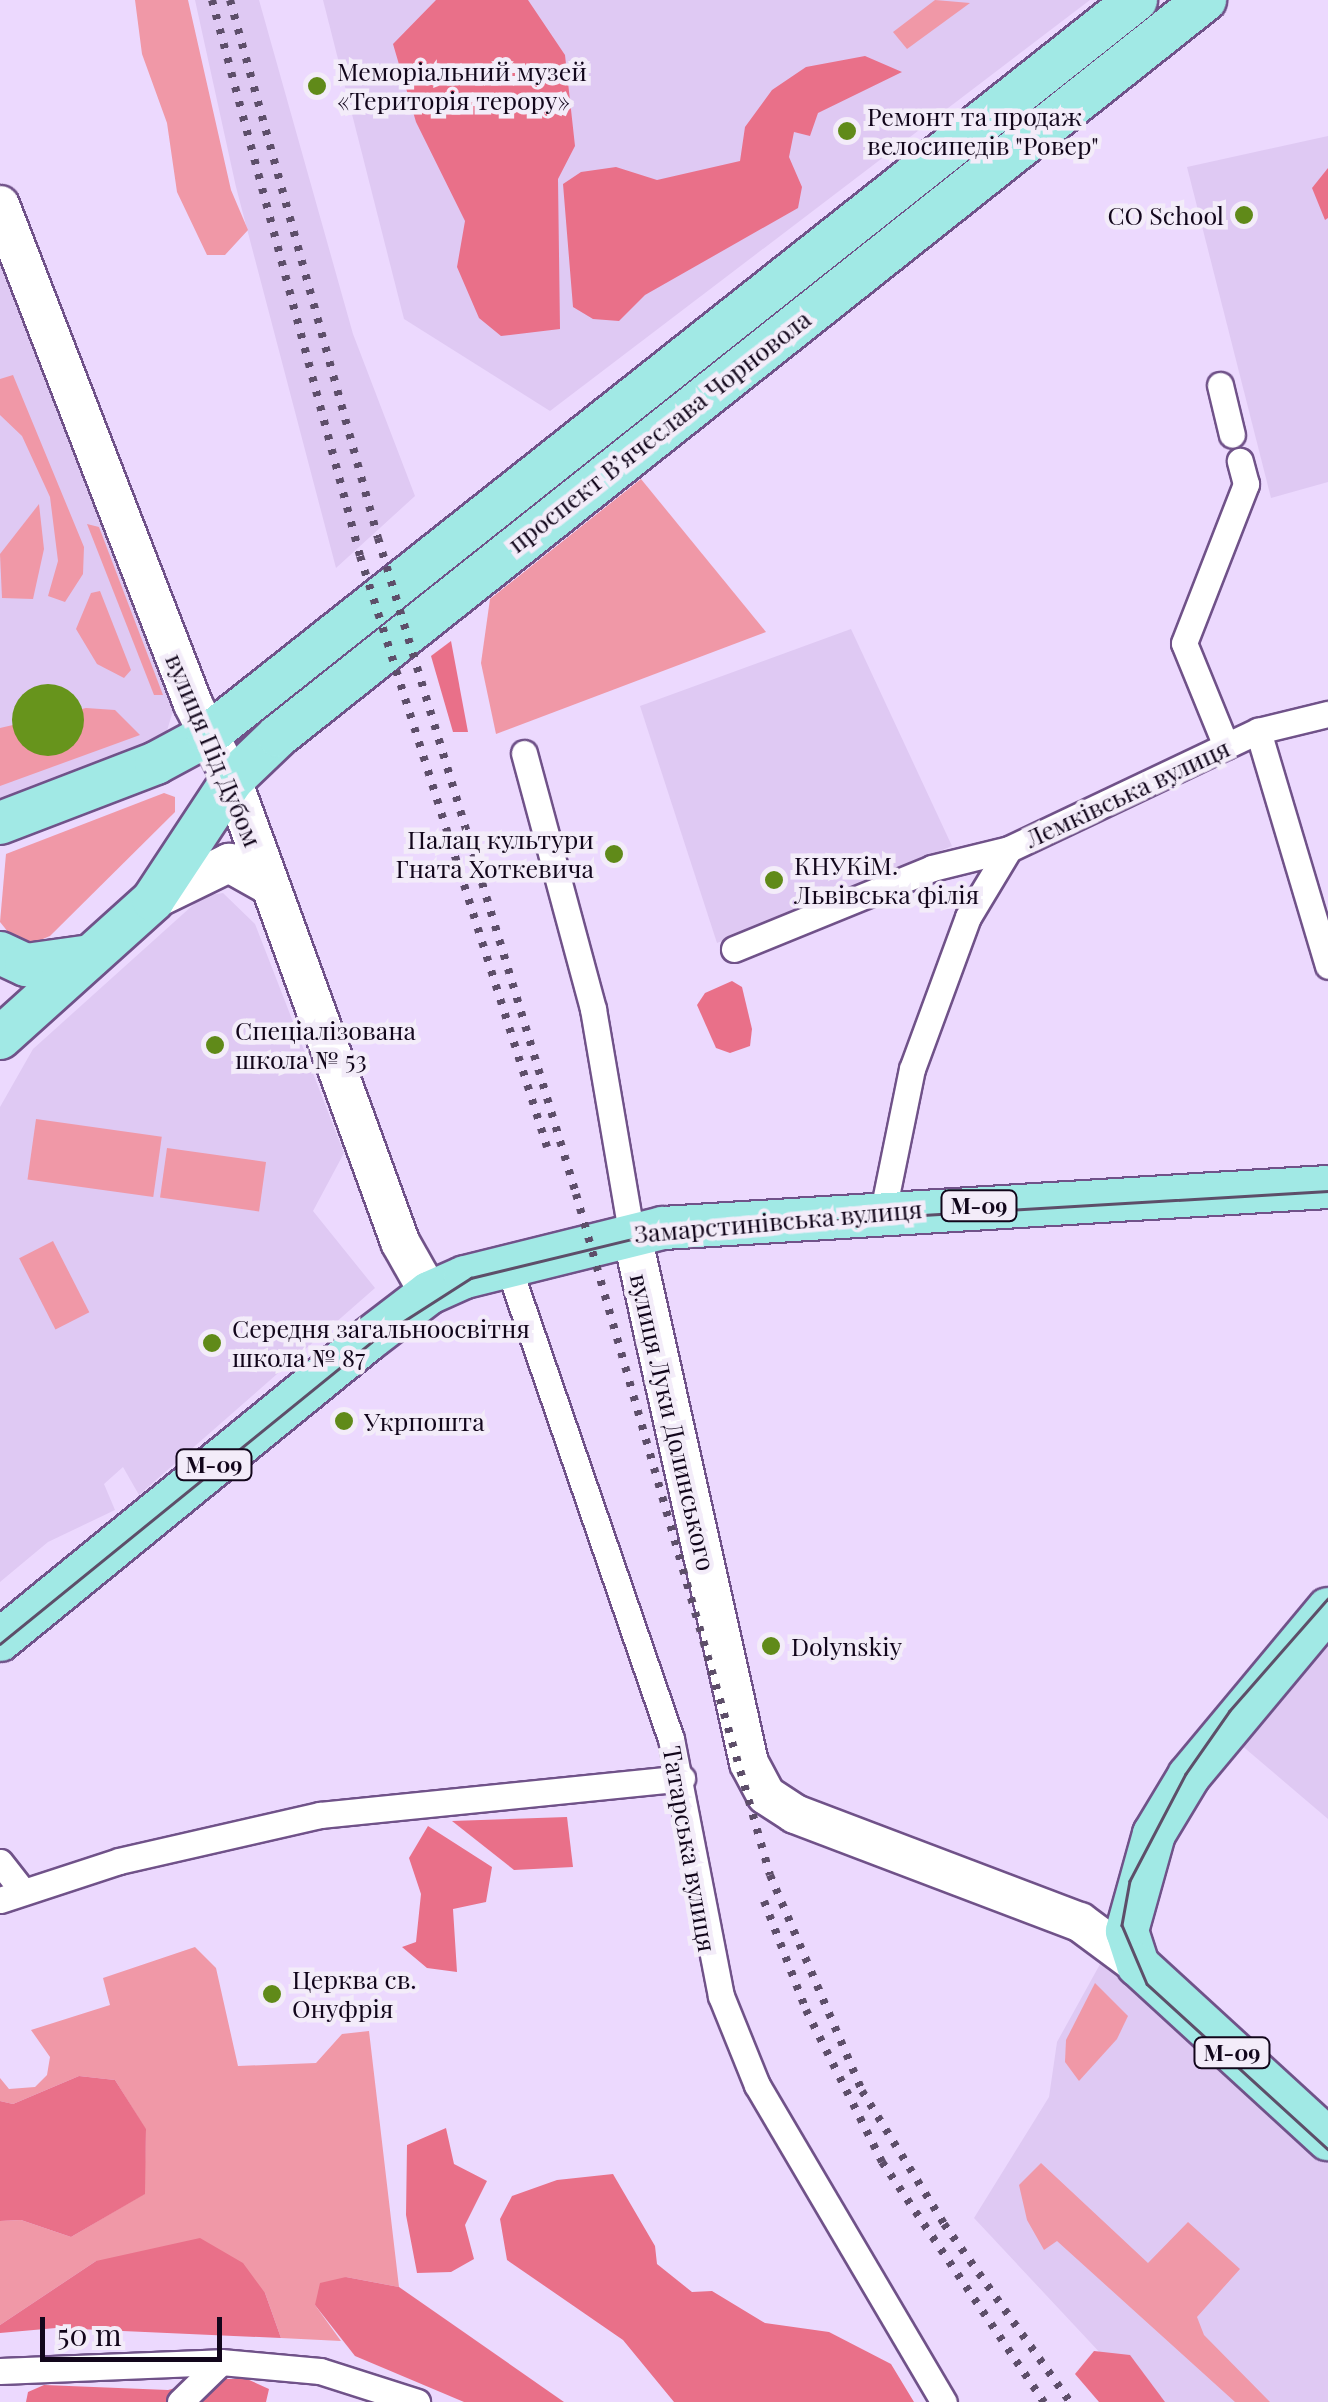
<!DOCTYPE html>
<html>
<head>
<meta charset="utf-8">
<style>
	body { margin:0 }
	#map { position:relative; width:1328px; height:2402px; overflow:hidden; background:#ecd9fe; font-family:"Playfair Display",serif }
	div>[style] { position:absolute }
	[style*='--x'] { left:calc(var(--x)*1px); top:calc(var(--y)*1px); width:calc(var(--w)*1px); rotate:calc(var(--a)*1deg) }
	.built>* { inset:0; background:#dfc9f3 }
	.green>* { inset:0; background:#f098a7; transform-origin:0 0 }
	.forest>* { inset:0; background:#e97089 }
	.water>* { inset:0; background:#67941c }
	.round { border-radius:50% }
	.roads { filter:drop-shadow(2px 0 #705289) drop-shadow(-2px 0 #705289) drop-shadow(0 2px #705289) drop-shadow(0 -2px #705289) }
	.street>* { height:25px; margin:-12.5px; padding:0 12.5px; transform-origin:12.5px; border-radius:12.5px; background:#fff }
	.secondary>* { height:38px; margin:-19px; padding:0 19px; transform-origin:19px; border-radius:19px; background:#fff }
	.primary>* { height:42px; margin:-21px; padding:0 21px; transform-origin:21px; border-radius:21px; background:#a1e9e5 }
	.tram>* { height:2.5px; margin:-1.25px; padding:0 1.25px; transform-origin:1.25px; border-radius:1.25px; background:#5d4e69 }
	.rail>* { height:8px; margin-top:-4px; transform-origin:0; background:repeating-linear-gradient(90deg,#5d4e69 0 5px,transparent 0 15px) }
	.dots>* { width:28px; height:28px; translate:-50% -50%; box-sizing:border-box; border:5px solid #f3ecf9; border-radius:50% }
	span { translate:-50% -50%; white-space:nowrap; text-align:center; line-height:1.15; -webkit-text-stroke:9px #f3ecf9; paint-order:stroke }
	.shield-label span { padding:2px 8px; background:#f3ecf9; border:2px solid; border-radius:8px; -webkit-text-stroke-width:0 }
	.shield-label { font-size:22px; color:#12061b; font-weight:700 }
	.poi-label { font-size:25px; color:#12061b }
	.left { translate:0 -50%; text-align:left }
	.right { translate:-100% -50%; text-align:right }
	.street-label { font-size:25px; color:#12061b }
	.scale { position:absolute; left:40px; top:2317px; width:182px; height:45px; box-sizing:border-box; border:5px solid #12061b; border-top:0; padding-left:12px; font-size:30px; line-height:35px; white-space:nowrap; color:#12061b; -webkit-text-stroke:8px #f3ecf9; paint-order:stroke }
</style>
</head>
<body>
<div id="map">
	<div class="built">
		<i style="clip-path:polygon(195px 0,259px 0,353px 334px,415px 496px,336px 568px,236px 187px)"></i>
		<i style="clip-path:polygon(323px 0,1090px 0,550px 411px,404px 319px)"></i>
		<i style="clip-path:polygon(1328px 136px,1328px 482px,1271px 498px,1187px 167px)"></i>
		<i style="clip-path:polygon(0 246px,176px 701px,162px 747px,0 808px)"></i>
		<i style="clip-path:polygon(851px 629px,952px 846px,717px 943px,640px 706px)"></i>
		<i style="clip-path:polygon(223px 893px,255px 924px,344px 1153px,313px 1211px,375px 1288px,139px 1495px,123px 1467px,104px 1484px,115px 1510px,48px 1542px,0 1582px,0 1107px,33px 1049px,203px 896px)"></i>
		<i style="clip-path:polygon(1328px 1634px,1328px 1819px,1240px 1744px)"></i>
		<i style="clip-path:polygon(1104px 1957px,1328px 2162px,1328px 2402px,1146px 2402px,974px 2218px,1049px 2097px,1057px 2042px)"></i>
	</div>
	<div class="green">
		<i style="clip-path:polygon(135px 0,188px 0,231px 190px,248px 230px,225px 255px,207px 255px,177px 192px,167px 123px,142px 54px)"></i>
		<i style="clip-path:polygon(935px 0,970px 3px,907px 49px,893px 32px)"></i>
		<i style="clip-path:polygon(13px 375px,84px 547px,83px 574px,65px 602px,48px 596px,58px 561px,50px 497px,22px 436px,0 415px,0 379px)"></i>
		<i style="clip-path:polygon(641px 479px,766px 632px,496px 734px,481px 663px,490px 599px)"></i>
		<i style="clip-path:polygon(39px 504px,44px 549px,33px 599px,2px 598px,0 554px)"></i>
		<i style="clip-path:polygon(87px 524px,99px 527px,163px 695px,154px 695px)"></i>
		<i style="clip-path:polygon(100px 591px,131px 670px,124px 678px,97px 664px,76px 629px,91px 593px)"></i>
		<i style="clip-path:polygon(86px 708px,115px 710px,140px 735px,0 786px,0 728px)"></i>
		<i style="clip-path:polygon(164px 793px,175px 797px,175px 812px,50px 936px,21px 948px,0 922px,6px 854px)"></i>
		<i style="left:36px;top:1119px;width:127px;height:61px;rotate:8deg"></i>
		<i style="left:167px;top:1148px;width:100px;height:50px;rotate:8deg"></i>
		<i style="left:53px;top:1241px;width:80px;height:38px;rotate:63deg"></i>
		<i style="clip-path:polygon(195px 1947px,216px 1968px,238px 2066px,316px 2063px,342px 2034px,369px 2031px,399px 2287px,346px 2277px,315px 2305px,341px 2341px,281px 2338px,265px 2293px,96px 2261px,0 2325px,0 2221px,21px 2220px,71px 2237px,144px 2194px,146px 2130px,115px 2080px,79px 2076px,13px 2104px,0 2101px,0 2078px,9px 2089px,35px 2087px,47px 2075px,50px 2057px,31px 2030px,110px 2005px,103px 1978px)"></i>
		<i style="clip-path:polygon(1095px 1983px,1128px 2016px,1117px 2039px,1079px 2081px,1065px 2062px,1066px 2040px)"></i>
		<i style="clip-path:polygon(1041px 2163px,1148px 2263px,1188px 2222px,1240px 2269px,1197px 2317px,1204px 2335px,1270px 2402px,1235px 2402px,1057px 2241px,1044px 2250px,1027px 2220px,1019px 2185px)"></i>
	</div>
	<div class="forest">
		<i style="clip-path:polygon(436px 0,528px 0,565px 55px,575px 146px,558px 179px,560px 329px,501px 336px,479px 318px,457px 267px,465px 221px,416px 122px,393px 44px)"></i>
		<i style="clip-path:polygon(865px 56px,902px 72px,818px 113px,810px 136px,794px 132px,789px 157px,802px 187px,798px 208px,645px 295px,619px 321px,593px 319px,573px 307px,563px 184px,581px 172px,616px 167px,657px 180px,740px 161px,745px 127px,772px 90px,806px 67px)"></i>
		<i style="clip-path:polygon(1328px 168px,1328px 218px,1325px 220px,1312px 188px)"></i>
		<i style="clip-path:polygon(451px 641px,468px 732px,453px 732px,431px 656px)"></i>
		<i style="clip-path:polygon(732px 981px,742px 987px,752px 1029px,750px 1046px,730px 1053px,716px 1048px,697px 1005px,705px 993px)"></i>
		<i style="clip-path:polygon(567px 1817px,573px 1867px,514px 1870px,452px 1821px)"></i>
		<i style="clip-path:polygon(428px 1826px,492px 1867px,486px 1902px,453px 1909px,457px 1972px,427px 1968px,402px 1947px,416px 1942px,421px 1894px,409px 1858px)"></i>
		<i style="clip-path:polygon(79px 2076px,115px 2080px,146px 2129px,145px 2194px,71px 2237px,21px 2220px,0 2221px,0 2101px,13px 2104px)"></i>
		<i style="clip-path:polygon(446px 2128px,454px 2164px,487px 2181px,465px 2225px,474px 2259px,451px 2272px,417px 2273px,406px 2215px,407px 2145px)"></i>
		<i style="clip-path:polygon(613px 2174px,655px 2246px,657px 2264px,692px 2292px,712px 2291px,765px 2323px,829px 2332px,891px 2364px,914px 2402px,674px 2402px,623px 2340px,507px 2260px,500px 2219px,512px 2196px,557px 2180px)"></i>
		<i style="clip-path:polygon(200px 2238px,243px 2263px,265px 2293px,281px 2338px,56px 2328px,0 2333px,0 2325px,96px 2261px)"></i>
		<i style="clip-path:polygon(346px 2277px,399px 2287px,564px 2402px,464px 2402px,355px 2356px,315px 2305px,320px 2283px)"></i>
		<i style="clip-path:polygon(1094px 2351px,1130px 2355px,1165px 2402px,1099px 2402px,1075px 2374px)"></i>
		<i style="clip-path:polygon(210px 2379px,247px 2379px,269px 2389px,266px 2402px,26px 2402px,28px 2392px,44px 2385px,168px 2390px)"></i>
	</div>
	<div class="water">
		<i class="round" style="left:12px;top:684px;width:72px;height:72px"></i>
	</div>
	<div class="roads">
		<div class="street">
			<i style="--x:1220;--y:385;--w:51;--a:76.5"></i>
			<i style="--x:1258;--y:731;--w:245;--a:73.4"></i>
			<i style="--x:1226;--y:746;--w:111;--a:-112.2"></i>
			<i style="--x:1184;--y:643;--w:171;--a:-68.7"></i>
			<i style="--x:1246;--y:484;--w:24;--a:-105"></i>
			<i style="--x:524;--y:753;--w:265;--a:74.9"></i>
			<i style="--x:593;--y:1009;--w:225;--a:80.3"></i>
			<i style="--x:734;--y:949;--w:214;--a:-22.2"></i>
			<i style="--x:932;--y:868;--w:79;--a:-13.9"></i>
			<i style="--x:883;--y:1211;--w:145;--a:-78.5"></i>
			<i style="--x:912;--y:1069;--w:162;--a:-69.8"></i>
			<i style="--x:968;--y:917;--w:79;--a:-58.9"></i>
			<i style="--x:1009;--y:849;--w:276;--a:-25.4"></i>
			<i style="--x:1258;--y:731;--w:72;--a:-13.7"></i>
			<i style="--x:507;--y:1263;--w:503;--a:70.99"></i>
			<i style="--x:671;--y:1739;--w:262;--a:79"></i>
			<i style="--x:721;--y:1996;--w:96;--a:68"></i>
			<i style="--x:757;--y:2085;--w:368;--a:59.5"></i>
			<i style="--x:0;--y:1862;--w:34;--a:52"></i>
			<i style="--x:0;--y:1900;--w:125;--a:-18.1"></i>
			<i style="--x:119;--y:1861;--w:206;--a:-12.9"></i>
			<i style="--x:320;--y:1815;--w:364;--a:-5.8"></i>
			<i style="--x:0;--y:2371;--w:221;--a:-2.3"></i>
			<i style="--x:221;--y:2362;--w:99;--a:5.2"></i>
			<i style="--x:320;--y:2371;--w:102;--a:17.7"></i>
			<i style="--x:180;--y:2402;--w:57;--a:-44.3"></i>
		</div>
		<div class="secondary">
			<i style="--x:0;--y:205;--w:535;--a:68.85"></i>
			<i style="--x:193;--y:704;--w:85;--a:62.8"></i>
			<i style="--x:232;--y:780;--w:492;--a:70"></i>
			<i style="--x:400;--y:1242;--w:59;--a:60.4"></i>
			<i style="--x:153;--y:900;--w:85;--a:-26"></i>
			<i style="--x:229;--y:863;--w:47;--a:29.3"></i>
			<i style="--x:631;--y:1231;--w:545;--a:77.49"></i>
			<i style="--x:749;--y:1763;--w:36;--a:62"></i>
			<i style="--x:766;--y:1795;--w:35;--a:33"></i>
			<i style="--x:795;--y:1814;--w:305;--a:20.8"></i>
			<i style="--x:1080;--y:1922;--w:72;--a:36.6"></i>
		</div>
		<div class="primary">
			<i style="--x:0;--y:823;--w:167;--a:-21"></i>
			<i style="--x:156;--y:763;--w:59;--a:-28.3"></i>
			<i style="--x:208;--y:735;--w:1184;--a:-38.38"></i>
			<i style="--x:0;--y:953;--w:29;--a:25"></i>
			<i style="--x:26;--y:965;--w:65;--a:-8"></i>
			<i style="--x:0;--y:1038;--w:206;--a:-42"></i>
			<i style="--x:153;--y:900;--w:144;--a:-56.6"></i>
			<i style="--x:232;--y:780;--w:64;--a:-43.7"></i>
			<i style="--x:278;--y:736;--w:1184;--a:-38.45"></i>
			<i style="--x:1328;--y:1609;--w:217;--a:129.8"></i>
			<i style="--x:1189;--y:1776;--w:68;--a:121.1"></i>
			<i style="--x:1154;--y:1834;--w:101;--a:105.6"></i>
			<i style="--x:1127;--y:1931;--w:36;--a:72"></i>
			<i style="--x:1138;--y:1965;--w:258;--a:42.5"></i>
			<i style="--x:0;--y:1640;--w:476;--a:-39.2"></i>
			<i style="--x:369;--y:1339;--w:76;--a:-37.5"></i>
			<i style="--x:429;--y:1293;--w:39;--a:-24"></i>
			<i style="--x:465;--y:1277;--w:204;--a:-13.9"></i>
			<i style="--x:663;--y:1228;--w:666;--a:-3.53"></i>
		</div>
	</div>
	<div class="tram">
		<i style="--x:1328;--y:1599;--w:149;--a:131.2"></i>
		<i style="--x:1230;--y:1711;--w:77;--a:124.9"></i>
		<i style="--x:1186;--y:1774;--w:121;--a:117.6"></i>
		<i style="--x:1130;--y:1881;--w:45;--a:100.3"></i>
		<i style="--x:1122;--y:1925;--w:64;--a:67"></i>
		<i style="--x:1147;--y:1984;--w:245;--a:42.4"></i>
		<i style="--x:0;--y:1644;--w:478;--a:-39.1"></i>
		<i style="--x:371;--y:1342;--w:119;--a:-32.6"></i>
		<i style="--x:471;--y:1278;--w:205;--a:-13.6"></i>
		<i style="--x:670;--y:1230;--w:659;--a:-3.39"></i>
	</div>
	<div class="rail">
		<i style="--x:212;--y:0;--w:575;--a:75.09"></i>
		<i style="--x:360;--y:556;--w:620;--a:72.44"></i>
		<i style="--x:230;--y:0;--w:558;--a:74.62"></i>
		<i style="--x:378;--y:538;--w:685;--a:73.2"></i>
		<i style="--x:576;--y:1194;--w:708;--a:74.1"></i>
		<i style="--x:770;--y:1875;--w:235;--a:66.9"></i>
		<i style="--x:862;--y:2091;--w:156;--a:58.3"></i>
		<i style="--x:944;--y:2224;--w:218;--a:54.7"></i>
		<i style="--x:764;--y:1901;--w:117;--a:68.9"></i>
		<i style="--x:806;--y:2010;--w:170;--a:63.4"></i>
		<i style="--x:882;--y:2162;--w:290;--a:56"></i>
	</div>
	<div class="dots">
		<i style="left:317px;top:86px;background:#608a19"></i>
		<i style="left:847px;top:131px;background:#608a19"></i>
		<i style="left:1244px;top:215px;background:#608a19"></i>
		<i style="left:614px;top:854px;background:#608a19"></i>
		<i style="left:774px;top:880px;background:#608a19"></i>
		<i style="left:215px;top:1045px;background:#608a19"></i>
		<i style="left:212px;top:1343px;background:#608a19"></i>
		<i style="left:344px;top:1421px;background:#608a19"></i>
		<i style="left:771px;top:1646px;background:#608a19"></i>
		<i style="left:272px;top:1994px;background:#608a19"></i>
	</div>
	<div class="shield-label">
		<span style="left:979px;top:1206px">М-09</span>
		<span style="left:214px;top:1465px">М-09</span>
		<span style="left:1232px;top:2053px">М-09</span>
	</div>
	<div class="poi-label">
		<span class="left" style="left:337px;top:86px">Меморіальний музей<br>«Територія терору»</span>
		<span class="left" style="left:867px;top:131px">Ремонт та продаж<br>велосипедів "Ровер"</span>
		<span class="right" style="left:1224px;top:215px">CO School</span>
		<span class="right" style="left:594px;top:854px">Палац культури<br>Гната Хоткевича</span>
		<span class="left" style="left:794px;top:880px">КНУКіМ.<br>Львівська філія</span>
		<span class="left" style="left:235px;top:1045px">Спеціалізована<br>школа № 53</span>
		<span class="left" style="left:232px;top:1343px">Середня загальноосвітня<br>школа № 87</span>
		<span class="left" style="left:364px;top:1421px">Укрпошта</span>
		<span class="left" style="left:791px;top:1646px">Dolynskiy</span>
		<span class="left" style="left:292px;top:1994px">Церква св.<br>Онуфрія</span>
	</div>
	<div class="street-label">
		<span style="left:659px;top:431px;rotate:-38deg">проспект Вʼячеслава Чорновола</span>
		<span style="left:214px;top:750px;rotate:67deg">вулиця Під Дубом</span>
		<span style="left:1127px;top:793px;rotate:-25deg">Лемківська вулиця</span>
		<span style="left:778px;top:1221px;rotate:-5deg">Замарстинівська вулиця</span>
		<span style="left:673px;top:1422px;rotate:77deg">вулиця Луки Долинського</span>
		<span style="left:690px;top:1849px;rotate:80deg">Татарська вулиця</span>
	</div>
	<div class="scale">50 m</div>
</div>
</body>
</html>
